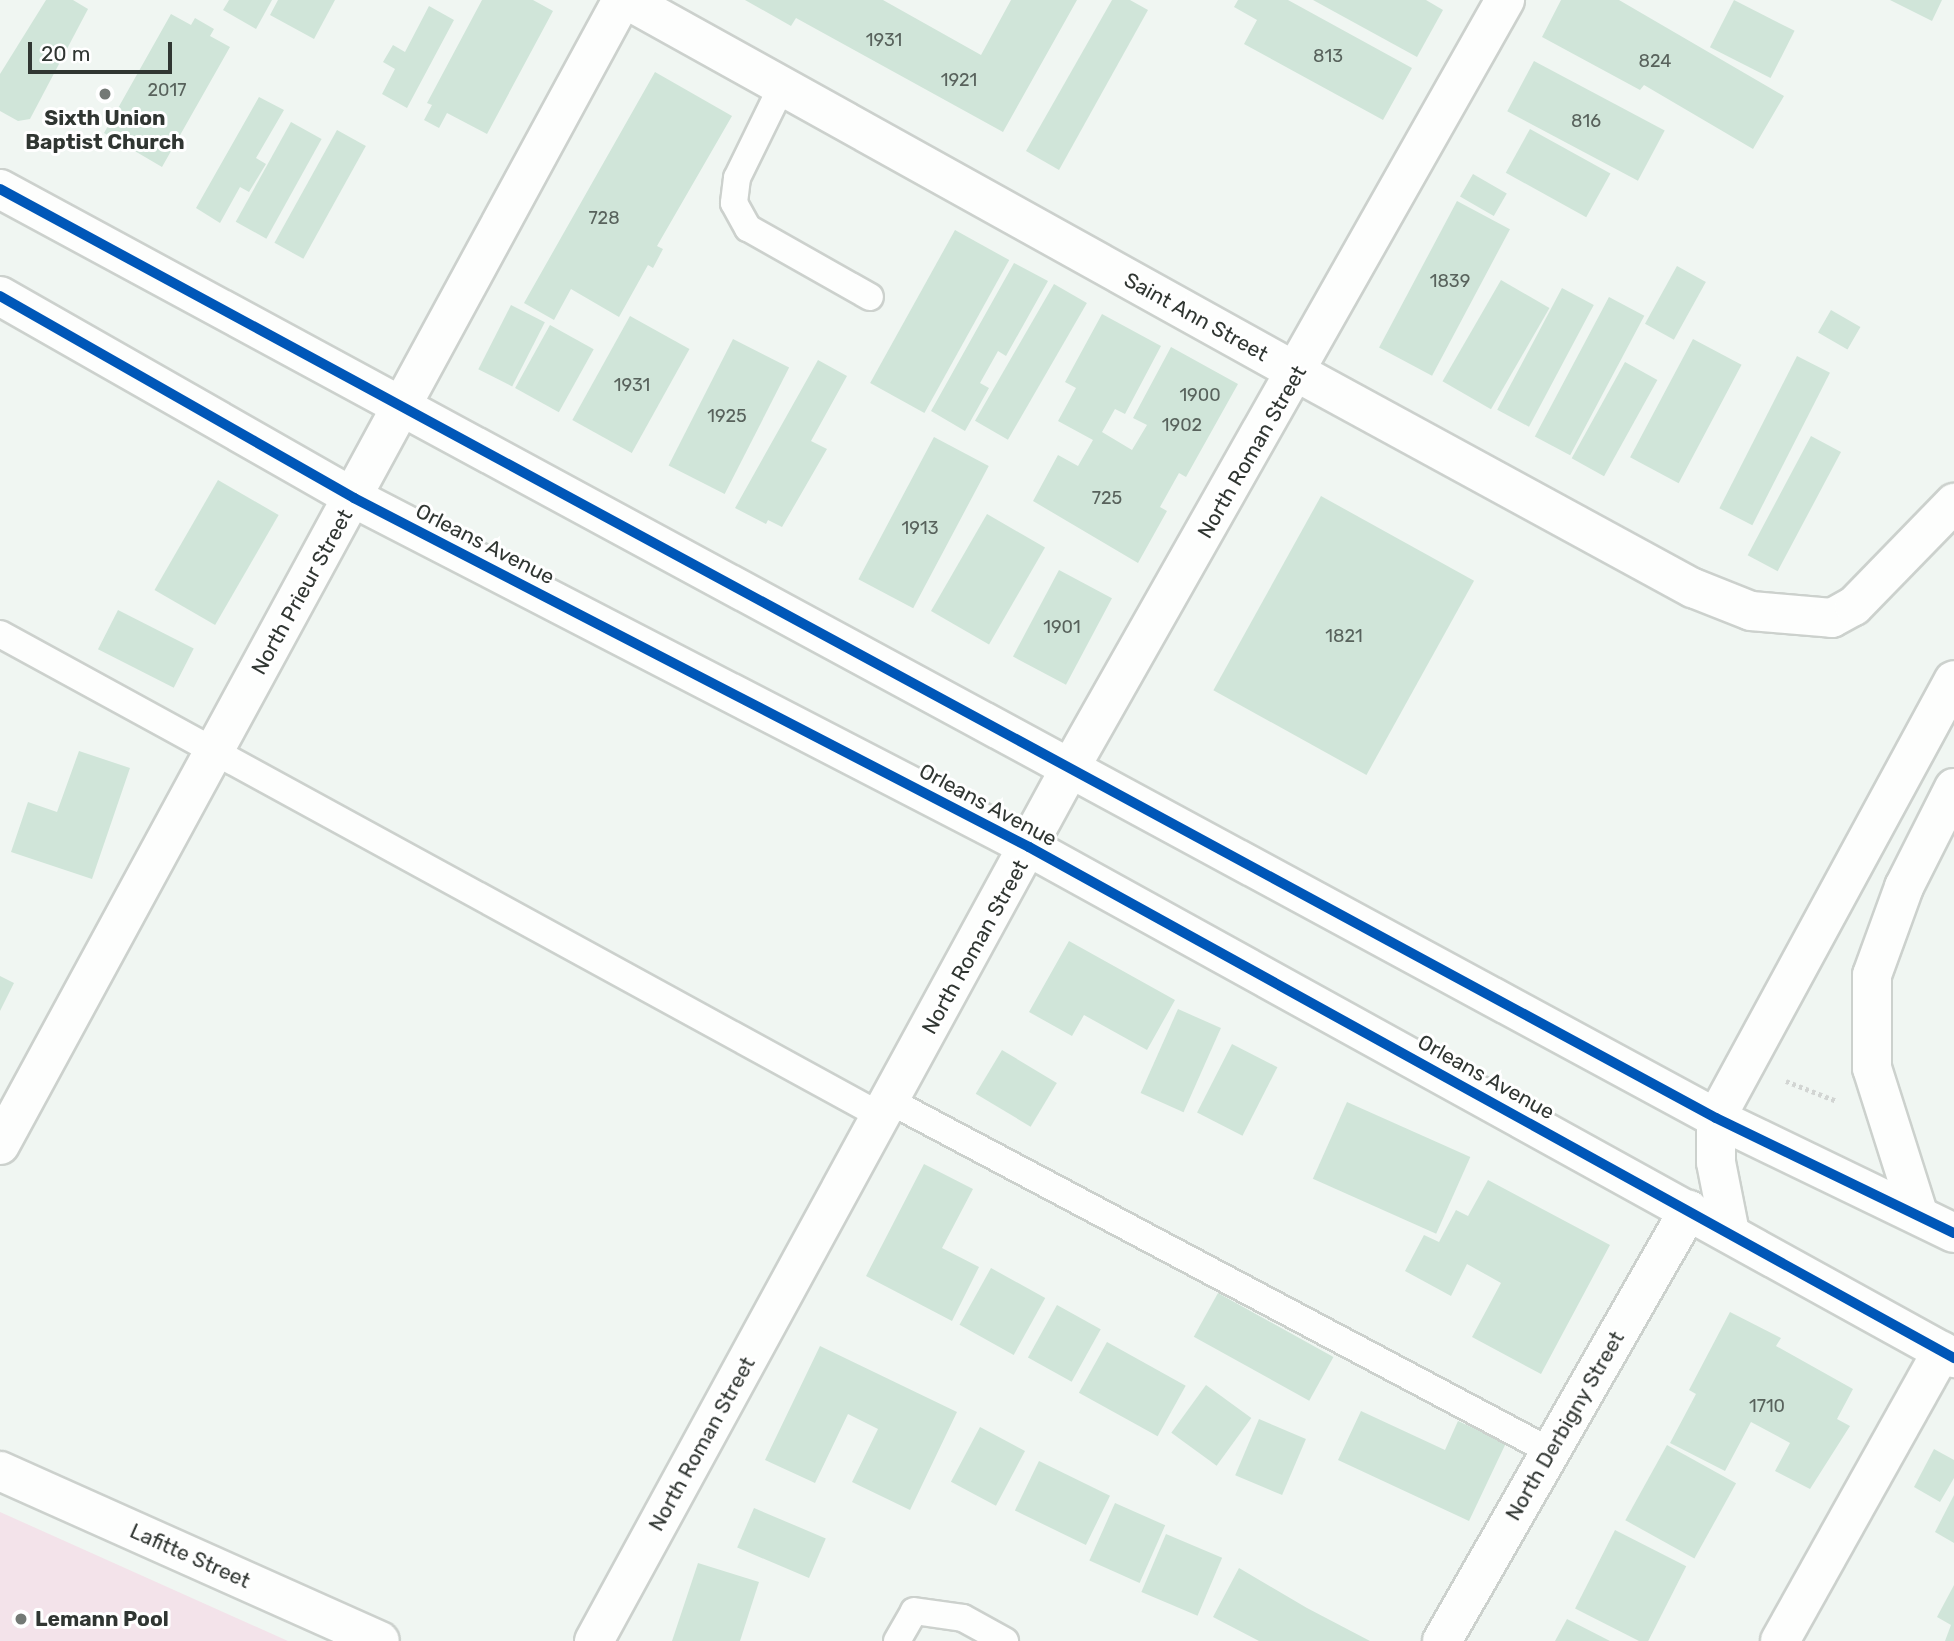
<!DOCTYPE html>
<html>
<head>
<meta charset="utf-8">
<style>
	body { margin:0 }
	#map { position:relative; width:1954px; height:1641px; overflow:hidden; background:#f0f6f2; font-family:Rubik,sans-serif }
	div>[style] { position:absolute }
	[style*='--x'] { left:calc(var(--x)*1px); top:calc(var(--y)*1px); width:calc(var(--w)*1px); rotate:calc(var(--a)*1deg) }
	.green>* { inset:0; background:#f3e3ea }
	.building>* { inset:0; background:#d0e5d9; transform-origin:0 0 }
	.path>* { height:4.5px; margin-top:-2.25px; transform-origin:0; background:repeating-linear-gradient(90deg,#d2d5d3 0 3.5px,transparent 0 7px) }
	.roads { filter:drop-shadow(2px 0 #ccd1cd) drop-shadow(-2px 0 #ccd1cd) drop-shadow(0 2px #ccd1cd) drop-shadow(0 -2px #ccd1cd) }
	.lane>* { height:26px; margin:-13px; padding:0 13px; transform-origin:13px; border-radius:13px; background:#fdfefd }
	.street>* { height:38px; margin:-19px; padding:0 19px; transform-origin:19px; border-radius:19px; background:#fdfefd }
	.secondary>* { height:38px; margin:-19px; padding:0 19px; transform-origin:19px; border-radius:19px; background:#fdfefd }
	.highway>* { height:38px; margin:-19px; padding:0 19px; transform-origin:19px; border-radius:19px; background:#fdfefd }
	.cycleway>* { height:10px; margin:-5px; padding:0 5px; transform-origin:5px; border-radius:5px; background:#0057b8 }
	.dots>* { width:19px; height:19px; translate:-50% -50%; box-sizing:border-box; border:4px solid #fff; border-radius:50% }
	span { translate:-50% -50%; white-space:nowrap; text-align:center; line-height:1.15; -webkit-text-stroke:6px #fff; paint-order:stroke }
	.number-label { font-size:18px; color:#58625c }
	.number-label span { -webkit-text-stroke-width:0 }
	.poi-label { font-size:21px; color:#303632; font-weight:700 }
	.left { translate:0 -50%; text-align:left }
	.street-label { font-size:21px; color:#303632 }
	.scale { position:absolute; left:28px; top:42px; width:144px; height:32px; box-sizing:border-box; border:4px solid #303632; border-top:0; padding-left:9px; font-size:21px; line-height:24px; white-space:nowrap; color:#303632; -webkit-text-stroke:5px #fff; paint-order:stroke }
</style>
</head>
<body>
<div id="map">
	<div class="green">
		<i style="clip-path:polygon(0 1512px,288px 1641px,0 1641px)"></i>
	</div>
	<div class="building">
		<i style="clip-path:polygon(46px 0,73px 0,88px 9px,30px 119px,18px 121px,0 111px,0 74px)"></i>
		<i style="clip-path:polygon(229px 0,272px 0,256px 29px,223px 10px)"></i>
		<i style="clip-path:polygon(278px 0,335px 0,314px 39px,270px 15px)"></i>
		<i style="clip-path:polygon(482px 0,533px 0,553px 11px,487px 134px,447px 113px,439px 128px,424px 120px,432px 105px,427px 103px)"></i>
		<i style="clip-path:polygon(745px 0,883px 0,981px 55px,1011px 0,1077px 0,1003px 132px,796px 18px,791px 26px)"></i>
		<i style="clip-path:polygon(1112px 0,1130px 0,1148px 10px,1059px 170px,1026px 151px)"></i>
		<i style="clip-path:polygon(1238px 0,1288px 0,1412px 68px,1383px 120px,1244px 44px,1257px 20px,1234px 7px)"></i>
		<i style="clip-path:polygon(1313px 0,1426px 0,1443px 10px,1417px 57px)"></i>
		<i style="clip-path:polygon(1561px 0,1619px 0,1784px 96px,1753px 149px,1644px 85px,1640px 90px,1542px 37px)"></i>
		<i style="left:1734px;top:0;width:68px;height:53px;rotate:27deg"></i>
		<i style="clip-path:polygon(1890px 0,1942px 0,1932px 21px)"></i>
		<i style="clip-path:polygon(429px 6px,454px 20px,407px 108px,382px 94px,395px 69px,383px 62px,393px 45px,405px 52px)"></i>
		<i style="clip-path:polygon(171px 14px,191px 25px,195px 18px,214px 29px,210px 36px,230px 47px,162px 167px,104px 133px)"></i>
		<i style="left:1534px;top:61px;width:148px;height:57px;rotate:28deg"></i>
		<i style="clip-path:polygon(655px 72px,732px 116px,657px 246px,663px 249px,653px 268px,648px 265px,619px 317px,571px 289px,554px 320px,524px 303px)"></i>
		<i style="clip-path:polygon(259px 97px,284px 110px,256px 158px,266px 164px,249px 192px,240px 187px,220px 223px,196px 208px)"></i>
		<i style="left:291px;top:122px;width:35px;height:114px;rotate:29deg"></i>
		<i style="left:1530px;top:129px;width:92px;height:50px;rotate:29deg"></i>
		<i style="left:337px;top:130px;width:33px;height:129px;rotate:29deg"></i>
		<i style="left:1473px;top:174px;width:39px;height:26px;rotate:30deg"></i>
		<i style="left:1457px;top:201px;width:60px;height:166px;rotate:28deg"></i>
		<i style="left:955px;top:230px;width:62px;height:175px;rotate:29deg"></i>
		<i style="clip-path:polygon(1014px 263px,1048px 281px,1006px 356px,998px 351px,980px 383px,989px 388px,965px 431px,931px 411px)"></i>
		<i style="left:1677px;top:266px;width:33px;height:66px;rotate:29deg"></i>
		<i style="left:1501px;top:280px;width:56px;height:117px;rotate:30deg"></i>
		<i style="left:1054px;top:284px;width:38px;height:158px;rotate:30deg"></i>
		<i style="left:1562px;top:288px;width:36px;height:138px;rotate:28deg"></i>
		<i style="left:1609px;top:297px;width:40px;height:158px;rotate:28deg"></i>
		<i style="left:511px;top:305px;width:38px;height:72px;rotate:27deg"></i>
		<i style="left:1831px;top:310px;width:34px;height:26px;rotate:30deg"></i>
		<i style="clip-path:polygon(1102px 314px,1161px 346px,1125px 414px,1115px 409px,1102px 432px,1132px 450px,1147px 425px,1133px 418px,1171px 347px,1238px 384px,1186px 477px,1179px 473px,1160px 507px,1167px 511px,1138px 563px,1033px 501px,1058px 455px,1078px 466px,1093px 440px,1058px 421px,1076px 388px,1065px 382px)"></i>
		<i style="left:630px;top:316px;width:68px;height:119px;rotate:29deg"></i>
		<i style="left:550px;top:325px;width:50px;height:72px;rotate:29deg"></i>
		<i style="left:733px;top:339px;width:63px;height:142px;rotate:27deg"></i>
		<i style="left:1693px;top:339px;width:55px;height:134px;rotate:28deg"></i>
		<i style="left:1797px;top:356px;width:37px;height:171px;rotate:27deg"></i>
		<i style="clip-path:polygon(818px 360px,847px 376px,811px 441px,827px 449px,782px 527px,768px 520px,766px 524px,735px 508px)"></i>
		<i style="left:1625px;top:362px;width:37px;height:110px;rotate:29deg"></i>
		<i style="left:1811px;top:436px;width:34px;height:135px;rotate:28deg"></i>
		<i style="left:934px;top:437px;width:62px;height:161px;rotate:28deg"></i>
		<i style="left:218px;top:480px;width:70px;height:127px;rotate:30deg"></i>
		<i style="left:1321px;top:496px;width:175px;height:222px;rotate:29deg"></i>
		<i style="left:987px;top:514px;width:67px;height:112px;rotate:30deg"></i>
		<i style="left:1059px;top:570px;width:60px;height:98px;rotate:28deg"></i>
		<i style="left:118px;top:610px;width:85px;height:44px;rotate:27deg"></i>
		<i style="clip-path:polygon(79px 751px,130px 768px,92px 879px,11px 852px,28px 802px,57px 812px)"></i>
		<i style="clip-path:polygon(1069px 941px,1175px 1000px,1147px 1050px,1084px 1015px,1072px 1036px,1029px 1012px)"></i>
		<i style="clip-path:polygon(0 976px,14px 983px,0 1011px)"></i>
		<i style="left:1178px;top:1009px;width:47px;height:92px;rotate:24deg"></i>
		<i style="left:1232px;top:1044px;width:51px;height:77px;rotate:27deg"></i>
		<i style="left:1002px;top:1050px;width:64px;height:51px;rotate:31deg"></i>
		<i style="left:1347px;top:1102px;width:135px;height:84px;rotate:24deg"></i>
		<i style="clip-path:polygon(924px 1164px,973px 1189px,942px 1248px,979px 1267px,952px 1321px,866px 1276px)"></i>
		<i style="clip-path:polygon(1488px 1180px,1610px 1245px,1541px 1374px,1472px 1337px,1501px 1283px,1467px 1264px,1451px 1296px,1405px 1271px,1424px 1235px,1439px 1242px,1456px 1210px,1468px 1216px)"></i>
		<i style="left:991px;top:1268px;width:62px;height:65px;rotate:29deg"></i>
		<i style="left:1218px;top:1293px;width:132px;height:50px;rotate:29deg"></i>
		<i style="left:1057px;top:1305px;width:50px;height:60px;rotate:29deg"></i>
		<i style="clip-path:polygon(1730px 1312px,1781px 1338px,1776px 1346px,1853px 1389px,1837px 1419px,1850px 1426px,1810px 1489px,1775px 1471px,1790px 1443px,1751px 1422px,1725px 1471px,1670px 1443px,1696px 1394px,1689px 1390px)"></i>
		<i style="left:1107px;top:1342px;width:90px;height:58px;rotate:29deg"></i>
		<i style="clip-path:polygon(820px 1346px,957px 1412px,910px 1510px,852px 1482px,878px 1429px,848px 1414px,815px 1483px,765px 1460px)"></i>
		<i style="left:1206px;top:1385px;width:56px;height:59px;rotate:36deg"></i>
		<i style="clip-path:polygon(1361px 1411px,1445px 1450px,1458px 1421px,1506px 1443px,1469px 1521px,1338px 1460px)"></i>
		<i style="left:1259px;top:1419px;width:51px;height:61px;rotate:23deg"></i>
		<i style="left:980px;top:1427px;width:51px;height:62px;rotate:28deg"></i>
		<i style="left:1667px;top:1445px;width:79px;height:86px;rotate:29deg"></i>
		<i style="clip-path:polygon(1934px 1449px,1954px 1460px,1954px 1478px,1940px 1502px,1914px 1487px)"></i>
		<i style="left:1039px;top:1461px;width:79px;height:55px;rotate:26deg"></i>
		<i style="clip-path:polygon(1954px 1495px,1954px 1543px,1935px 1532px)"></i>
		<i style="left:1115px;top:1503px;width:55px;height:63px;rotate:24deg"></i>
		<i style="left:754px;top:1508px;width:78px;height:43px;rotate:23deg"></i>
		<i style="left:1615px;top:1530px;width:80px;height:88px;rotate:27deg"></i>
		<i style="left:1166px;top:1534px;width:61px;height:63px;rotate:23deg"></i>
		<i style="clip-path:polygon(698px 1563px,759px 1582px,740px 1641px,672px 1641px)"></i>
		<i style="clip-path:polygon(1239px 1568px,1307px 1608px,1370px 1641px,1259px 1641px,1213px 1617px)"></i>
		<i style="clip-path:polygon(1954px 1585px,1954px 1641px,1945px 1641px,1951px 1625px,1937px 1617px)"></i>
		<i style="clip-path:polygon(1567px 1619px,1610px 1641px,1555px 1641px)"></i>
	</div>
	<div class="path">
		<i style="--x:1786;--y:1081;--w:55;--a:21.4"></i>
	</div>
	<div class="roads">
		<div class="lane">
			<i style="--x:782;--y:86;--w:102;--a:116.1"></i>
			<i style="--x:737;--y:178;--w:25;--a:97"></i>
			<i style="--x:734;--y:203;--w:29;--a:61"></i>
			<i style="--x:748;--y:228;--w:140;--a:29.5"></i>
			<i style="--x:0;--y:634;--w:1004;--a:28.68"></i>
			<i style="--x:890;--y:1101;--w:747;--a:27.94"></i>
			<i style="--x:897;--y:1641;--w:34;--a:-60"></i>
			<i style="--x:914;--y:1611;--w:49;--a:8.1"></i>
			<i style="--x:963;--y:1618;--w:48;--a:28.7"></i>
		</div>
		<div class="street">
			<i style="--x:627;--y:0;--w:768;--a:29.07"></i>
			<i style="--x:1298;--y:373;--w:450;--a:28.6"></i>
			<i style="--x:1693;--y:588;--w:62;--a:21.6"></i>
			<i style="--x:1751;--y:611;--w:81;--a:4.9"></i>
			<i style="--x:1832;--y:618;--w:25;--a:-29"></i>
			<i style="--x:1854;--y:606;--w:144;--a:-45.8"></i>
			<i style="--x:0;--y:1145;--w:1303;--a:-61.49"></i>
			<i style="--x:0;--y:1471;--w:416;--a:24.1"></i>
			<i style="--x:594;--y:1641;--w:992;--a:-61.39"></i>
			<i style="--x:1069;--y:770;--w:885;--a:-60.48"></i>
			<i style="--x:1442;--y:1641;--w:497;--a:-60.2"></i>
			<i style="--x:1780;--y:1641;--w:332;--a:-60.8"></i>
		</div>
		<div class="secondary">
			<i style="--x:0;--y:189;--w:1951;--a:28.43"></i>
			<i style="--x:1716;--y:1118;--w:264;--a:25.8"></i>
			<i style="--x:0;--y:296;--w:408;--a:29.7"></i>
			<i style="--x:354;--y:498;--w:760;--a:27.34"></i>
			<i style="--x:1029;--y:847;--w:1057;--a:28.92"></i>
		</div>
		<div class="highway">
			<i style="--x:1918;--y:1213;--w:152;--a:-107.6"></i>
			<i style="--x:1872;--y:1068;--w:93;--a:-90"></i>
			<i style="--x:1872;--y:975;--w:94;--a:-70"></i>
			<i style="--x:1904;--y:887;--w:111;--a:-63.2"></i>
			<i style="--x:1730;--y:1233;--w:72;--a:-101.2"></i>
			<i style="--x:1716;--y:1162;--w:44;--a:-90"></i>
			<i style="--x:1716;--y:1118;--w:498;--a:-61.5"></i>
		</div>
	</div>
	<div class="cycleway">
		<i style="--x:0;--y:189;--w:1951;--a:28.43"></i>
		<i style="--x:1716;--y:1118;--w:264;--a:25.8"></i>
		<i style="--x:0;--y:296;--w:408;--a:29.7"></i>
		<i style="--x:354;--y:498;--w:760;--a:27.34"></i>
		<i style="--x:1029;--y:847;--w:1057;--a:28.92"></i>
	</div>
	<div class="dots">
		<i style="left:105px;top:94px;background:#737975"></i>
		<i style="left:21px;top:1619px;background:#737975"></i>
	</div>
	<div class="number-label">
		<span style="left:884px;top:40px">1931</span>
		<span style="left:1328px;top:56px">813</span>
		<span style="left:1655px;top:61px">824</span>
		<span style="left:959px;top:80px">1921</span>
		<span style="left:167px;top:90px">2017</span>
		<span style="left:1586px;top:121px">816</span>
		<span style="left:604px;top:218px">728</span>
		<span style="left:1450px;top:281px">1839</span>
		<span style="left:632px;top:385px">1931</span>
		<span style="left:1200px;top:395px">1900</span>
		<span style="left:727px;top:416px">1925</span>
		<span style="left:1182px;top:425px">1902</span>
		<span style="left:1107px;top:498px">725</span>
		<span style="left:920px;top:528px">1913</span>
		<span style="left:1062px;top:627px">1901</span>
		<span style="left:1344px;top:636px">1821</span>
		<span style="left:1767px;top:1406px">1710</span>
	</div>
	<div class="poi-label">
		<span style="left:105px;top:130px">Sixth Union<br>Baptist Church</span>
		<span class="left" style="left:35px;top:1619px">Lemann Pool</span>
	</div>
	<div class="street-label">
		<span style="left:1196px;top:317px;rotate:29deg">Saint Ann Street</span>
		<span style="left:1252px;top:452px;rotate:-60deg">North Roman Street</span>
		<span style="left:485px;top:544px;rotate:27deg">Orleans Avenue</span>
		<span style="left:302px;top:592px;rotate:-61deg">North Prieur Street</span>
		<span style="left:988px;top:805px;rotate:28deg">Orleans Avenue</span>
		<span style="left:975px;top:947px;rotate:-61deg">North Roman Street</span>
		<span style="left:1486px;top:1077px;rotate:29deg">Orleans Avenue</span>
		<span style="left:1565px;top:1426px;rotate:-60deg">North Derbigny Street</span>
		<span style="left:702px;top:1444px;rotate:-61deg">North Roman Street</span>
		<span style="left:190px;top:1556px;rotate:24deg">Lafitte Street</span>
	</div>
	<div class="scale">20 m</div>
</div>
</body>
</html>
